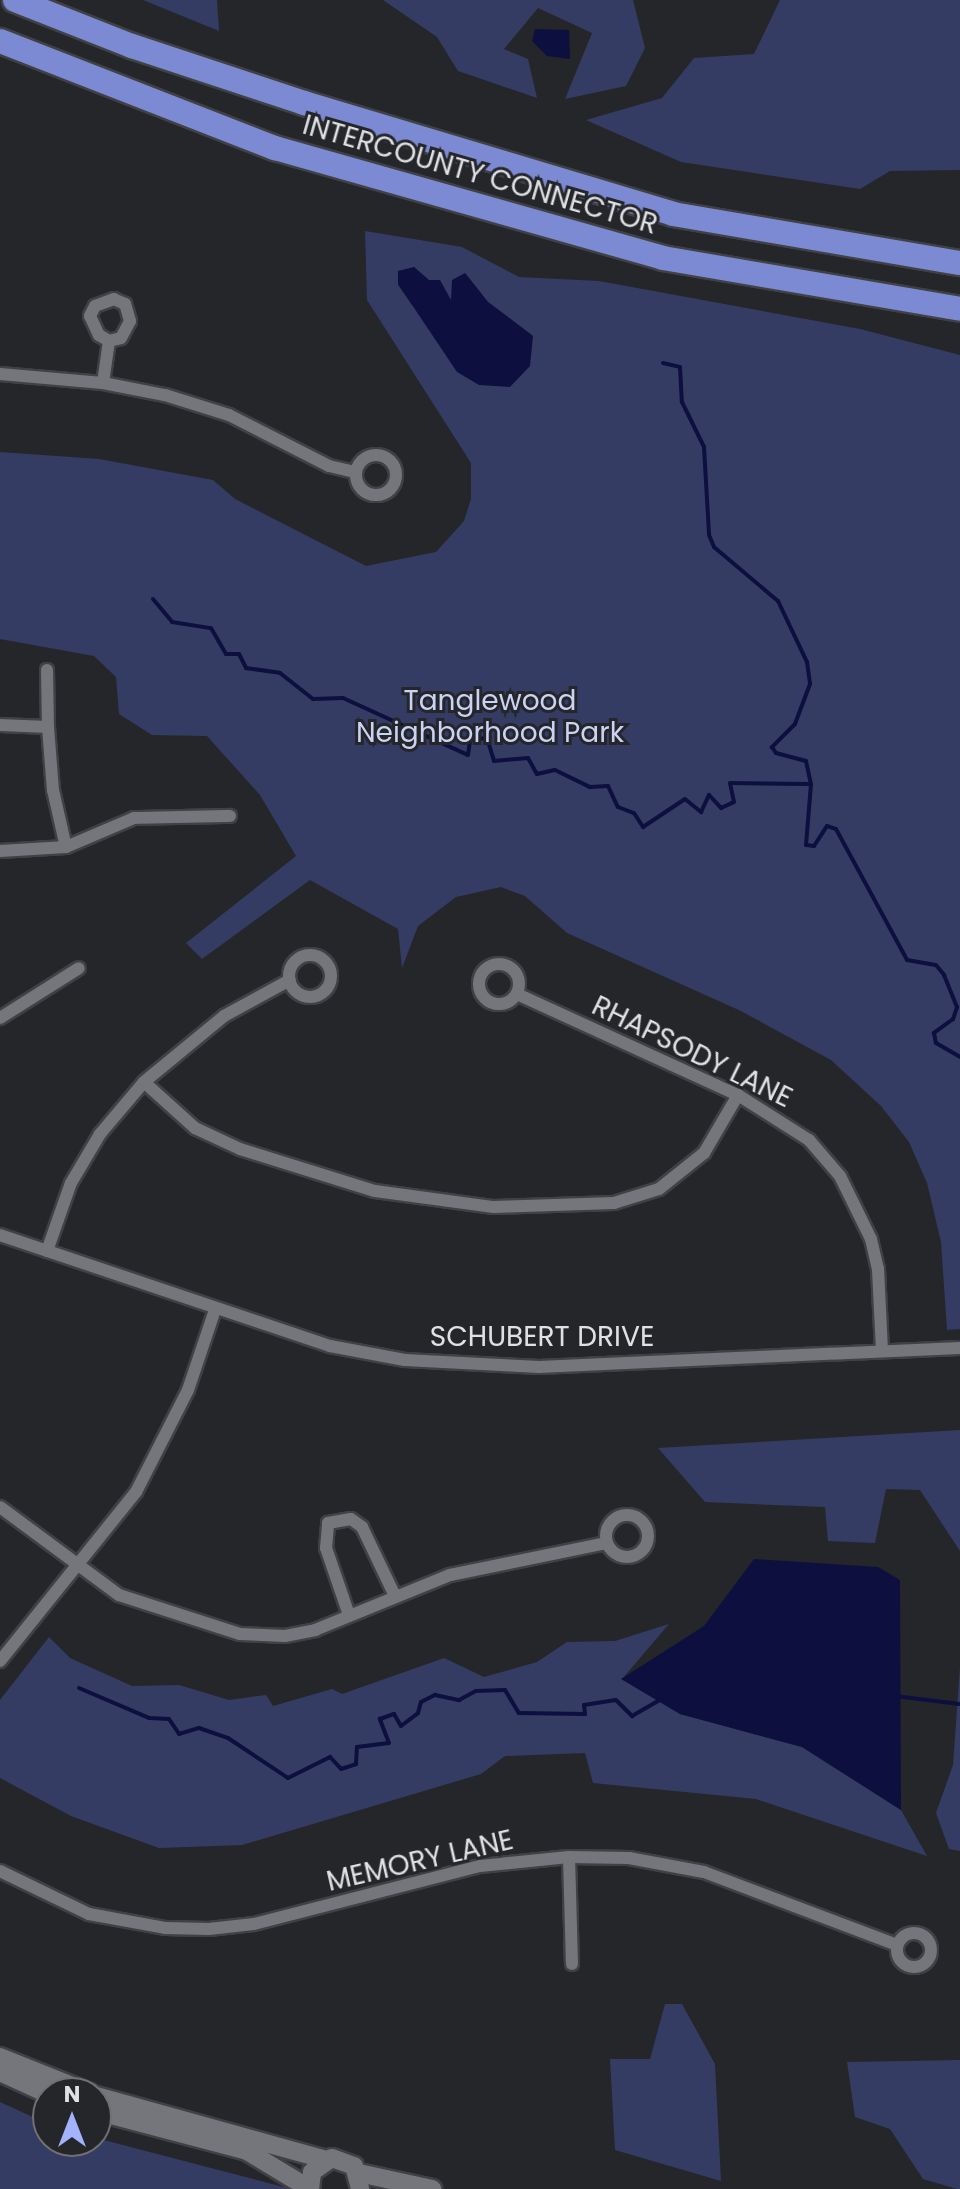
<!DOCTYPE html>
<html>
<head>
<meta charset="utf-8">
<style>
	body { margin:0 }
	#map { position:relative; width:960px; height:2189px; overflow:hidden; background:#25262a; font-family:Poppins,sans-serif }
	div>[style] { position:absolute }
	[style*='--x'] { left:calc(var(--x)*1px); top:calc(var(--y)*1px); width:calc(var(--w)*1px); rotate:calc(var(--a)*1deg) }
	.green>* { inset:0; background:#343c64 }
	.water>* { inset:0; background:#0d0f3e }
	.stream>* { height:4px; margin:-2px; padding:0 2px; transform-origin:2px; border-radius:2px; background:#0d0f3e }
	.roads { filter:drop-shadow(2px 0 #404145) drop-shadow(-2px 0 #404145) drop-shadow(0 2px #404145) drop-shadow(0 -2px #404145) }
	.minor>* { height:12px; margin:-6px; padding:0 6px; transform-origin:6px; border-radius:6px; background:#74767b }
	.minor>.ring { margin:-6px; padding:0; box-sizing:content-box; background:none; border:12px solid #74767b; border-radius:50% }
	.secondary>* { height:18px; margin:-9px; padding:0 9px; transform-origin:9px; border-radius:9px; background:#74767b }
	.motorway>* { height:24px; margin:-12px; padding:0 12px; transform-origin:12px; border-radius:12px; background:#7b8ad3 }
	span { translate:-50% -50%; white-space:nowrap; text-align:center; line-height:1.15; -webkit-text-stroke:6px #25262a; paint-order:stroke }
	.street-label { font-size:28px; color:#e0e1e4 }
	.park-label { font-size:28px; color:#cad3f4 }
	.north { position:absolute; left:32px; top:2077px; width:80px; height:80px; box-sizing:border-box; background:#25262a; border:2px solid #707174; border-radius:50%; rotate:0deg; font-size:22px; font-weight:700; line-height:32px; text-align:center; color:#e0e1e4 }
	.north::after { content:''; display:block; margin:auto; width:28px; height:36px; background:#a2b2fd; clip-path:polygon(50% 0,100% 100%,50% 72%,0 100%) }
</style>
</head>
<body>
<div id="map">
	<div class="green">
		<i style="clip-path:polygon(143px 0,217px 0,219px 31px)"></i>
		<i style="clip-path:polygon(383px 0,633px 0,645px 48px,626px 86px,565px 99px,592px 33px,538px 8px,504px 49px,528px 59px,537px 98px,458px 71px,437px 37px)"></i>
		<i style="clip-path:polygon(780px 0,960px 0,960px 170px,890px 171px,860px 189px,681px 162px,586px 120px,662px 98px,694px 58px,754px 54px)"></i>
		<i style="clip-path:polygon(evenodd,365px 231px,462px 247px,519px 277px,599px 281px,860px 329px,960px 355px,960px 1329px,947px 1330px,941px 1242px,927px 1183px,909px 1142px,881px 1106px,831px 1060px,741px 1011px,567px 933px,525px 896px,501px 887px,456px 897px,418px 926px,402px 968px,398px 929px,310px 880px,202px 959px,186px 943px,296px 856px,260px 795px,207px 736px,152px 735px,119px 714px,116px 677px,94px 656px,0 639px,0 452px,99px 459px,213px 480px,235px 499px,366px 566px,436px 552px,464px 521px,471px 499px,471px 463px,367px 300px,365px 231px,414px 267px,451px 302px,465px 273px,488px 302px,533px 336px,412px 305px,398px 285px,414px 267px)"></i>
		<i style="clip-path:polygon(960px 1430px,960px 1551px,920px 1490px,886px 1489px,875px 1543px,828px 1541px,825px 1507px,705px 1502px,658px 1448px)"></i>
		<i style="clip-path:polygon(669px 1624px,622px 1679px,680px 1714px,802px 1747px,901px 1810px,927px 1856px,756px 1799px,593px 1783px,585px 1753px,505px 1756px,481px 1774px,242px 1845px,159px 1848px,71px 1816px,0 1778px,0 1700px,49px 1637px,70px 1658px,132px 1686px,179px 1685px,229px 1700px,266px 1695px,273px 1706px,332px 1689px,342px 1694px,444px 1658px,484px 1677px,537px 1662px,567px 1642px,615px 1641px)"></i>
		<i style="clip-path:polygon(960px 1667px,960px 1851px,949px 1849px,936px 1813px,953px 1765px)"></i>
		<i style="clip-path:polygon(665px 2004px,682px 2004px,715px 2064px,721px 2181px,615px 2150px,610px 2059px,650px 2059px)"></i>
		<i style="clip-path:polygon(960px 2060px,960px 2189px,957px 2189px,923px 2179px,890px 2129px,855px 2117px,847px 2062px)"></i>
		<i style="clip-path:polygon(0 2102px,48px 2124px,48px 2141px,96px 2138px,291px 2189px,0 2189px)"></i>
	</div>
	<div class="water">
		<i style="clip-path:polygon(535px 29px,569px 30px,570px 59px,547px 56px,532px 41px)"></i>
		<i style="clip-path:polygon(414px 267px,429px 280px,440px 280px,451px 300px,452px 280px,465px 273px,488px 302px,533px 336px,530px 366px,510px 387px,479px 385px,457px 372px,398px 284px,398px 271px)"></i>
		<i style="clip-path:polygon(754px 1559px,878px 1567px,900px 1580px,901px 1810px,802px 1747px,680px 1714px,621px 1679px,704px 1626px)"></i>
	</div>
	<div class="stream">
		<i style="--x:663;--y:363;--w:17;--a:13"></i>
		<i style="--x:680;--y:367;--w:35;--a:87"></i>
		<i style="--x:682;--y:402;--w:50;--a:63.9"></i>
		<i style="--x:704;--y:447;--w:88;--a:86.7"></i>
		<i style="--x:709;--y:535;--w:13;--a:67"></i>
		<i style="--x:714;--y:547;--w:84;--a:40.2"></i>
		<i style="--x:778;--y:601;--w:68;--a:64.6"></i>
		<i style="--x:807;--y:662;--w:22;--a:82"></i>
		<i style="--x:810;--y:684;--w:43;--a:110.6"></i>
		<i style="--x:795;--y:724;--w:33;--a:135"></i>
		<i style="--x:772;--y:747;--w:7;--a:56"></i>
		<i style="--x:776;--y:753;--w:31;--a:15"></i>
		<i style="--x:806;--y:761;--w:24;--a:78"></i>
		<i style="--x:811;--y:784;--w:61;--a:94.7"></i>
		<i style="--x:806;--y:845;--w:8;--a:7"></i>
		<i style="--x:814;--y:846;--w:24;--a:-57"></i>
		<i style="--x:827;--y:826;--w:9;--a:18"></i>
		<i style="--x:836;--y:829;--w:149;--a:61.5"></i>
		<i style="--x:907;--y:960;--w:29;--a:10"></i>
		<i style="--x:936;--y:965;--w:13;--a:51"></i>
		<i style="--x:944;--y:975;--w:35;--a:68"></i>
		<i style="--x:957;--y:1007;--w:13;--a:108"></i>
		<i style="--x:953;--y:1019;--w:24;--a:144"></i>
		<i style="--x:934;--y:1033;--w:10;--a:79"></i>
		<i style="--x:936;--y:1043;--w:28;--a:30"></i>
		<i style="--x:153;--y:599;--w:30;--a:50"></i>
		<i style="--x:172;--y:622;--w:39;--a:9"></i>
		<i style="--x:211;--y:628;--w:30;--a:60"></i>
		<i style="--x:226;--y:654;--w:13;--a:0"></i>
		<i style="--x:239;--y:654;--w:16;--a:63"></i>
		<i style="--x:246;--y:668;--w:34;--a:8"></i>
		<i style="--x:280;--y:673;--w:42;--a:38.2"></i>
		<i style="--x:313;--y:699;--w:30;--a:-2"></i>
		<i style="--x:343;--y:698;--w:137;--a:24.5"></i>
		<i style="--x:468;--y:755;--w:15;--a:-82"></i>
		<i style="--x:470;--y:740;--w:17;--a:-7"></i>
		<i style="--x:487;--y:738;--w:24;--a:73"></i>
		<i style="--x:494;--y:761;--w:34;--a:-5"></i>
		<i style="--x:528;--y:758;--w:18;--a:61"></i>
		<i style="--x:537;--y:774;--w:18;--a:-13"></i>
		<i style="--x:555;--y:770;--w:39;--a:26"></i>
		<i style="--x:590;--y:787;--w:18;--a:-3"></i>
		<i style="--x:608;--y:786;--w:23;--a:65"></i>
		<i style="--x:618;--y:807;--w:17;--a:21"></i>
		<i style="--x:634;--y:813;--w:17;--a:57"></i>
		<i style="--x:643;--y:827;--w:50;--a:-33.7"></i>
		<i style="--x:685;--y:799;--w:21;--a:39"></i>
		<i style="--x:701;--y:812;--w:19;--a:-65"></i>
		<i style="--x:709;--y:795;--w:18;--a:47"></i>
		<i style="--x:721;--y:808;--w:14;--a:-25"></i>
		<i style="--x:734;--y:802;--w:19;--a:-102"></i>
		<i style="--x:730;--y:783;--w:79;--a:0.7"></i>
		<i style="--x:79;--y:1688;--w:76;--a:23.2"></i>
		<i style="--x:149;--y:1718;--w:20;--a:3"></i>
		<i style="--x:169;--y:1719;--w:18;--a:56"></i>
		<i style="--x:179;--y:1734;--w:21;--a:-17"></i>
		<i style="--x:199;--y:1728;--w:31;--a:19"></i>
		<i style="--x:228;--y:1738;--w:72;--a:33.7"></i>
		<i style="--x:288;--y:1778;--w:47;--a:-26.6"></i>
		<i style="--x:330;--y:1757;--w:16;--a:47"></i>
		<i style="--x:341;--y:1769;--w:16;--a:-18"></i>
		<i style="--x:356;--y:1764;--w:17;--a:-87"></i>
		<i style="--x:357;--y:1747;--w:32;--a:-7"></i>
		<i style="--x:389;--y:1743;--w:26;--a:-111"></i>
		<i style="--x:380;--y:1719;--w:15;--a:-20"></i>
		<i style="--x:394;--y:1714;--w:14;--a:60"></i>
		<i style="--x:401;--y:1726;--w:21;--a:-37"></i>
		<i style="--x:418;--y:1713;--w:11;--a:-75"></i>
		<i style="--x:421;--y:1702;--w:16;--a:-27"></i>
		<i style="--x:435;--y:1695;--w:25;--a:12"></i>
		<i style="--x:459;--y:1700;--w:19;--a:-28"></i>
		<i style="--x:476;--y:1691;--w:29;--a:-2"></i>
		<i style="--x:505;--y:1690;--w:27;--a:59"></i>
		<i style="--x:519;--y:1713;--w:66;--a:0.9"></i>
		<i style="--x:585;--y:1714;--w:9;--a:-96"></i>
		<i style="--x:584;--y:1705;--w:32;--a:-9"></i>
		<i style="--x:616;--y:1700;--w:23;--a:45"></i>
		<i style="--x:632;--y:1716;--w:32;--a:-30"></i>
		<i style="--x:895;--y:1696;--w:65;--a:7"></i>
	</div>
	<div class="roads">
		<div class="minor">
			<i style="--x:0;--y:374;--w:103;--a:5"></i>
			<i style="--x:103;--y:383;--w:63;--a:11"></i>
			<i style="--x:165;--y:395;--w:67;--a:17.4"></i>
			<i style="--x:229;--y:415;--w:112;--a:27"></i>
			<i style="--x:329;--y:466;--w:27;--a:13"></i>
			<i style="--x:103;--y:383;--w:42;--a:-81.9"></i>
			<i style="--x:109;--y:341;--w:12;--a:-14"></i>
			<i style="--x:121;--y:338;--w:19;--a:-62"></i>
			<i style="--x:130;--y:321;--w:18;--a:-106"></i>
			<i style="--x:125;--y:304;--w:12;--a:-156"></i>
			<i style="--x:114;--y:299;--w:20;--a:160"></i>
			<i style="--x:95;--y:306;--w:11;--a:117"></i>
			<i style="--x:90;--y:316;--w:21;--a:65"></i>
			<i style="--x:99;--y:335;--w:12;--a:31"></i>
			<i class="ring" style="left:356px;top:455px;width:28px;height:28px"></i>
			<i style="--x:47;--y:670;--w:57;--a:89"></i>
			<i style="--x:0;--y:725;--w:48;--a:2.4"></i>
			<i style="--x:48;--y:727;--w:63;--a:85.5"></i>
			<i style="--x:53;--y:790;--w:58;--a:77.2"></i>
			<i style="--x:0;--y:851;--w:66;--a:-3.5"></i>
			<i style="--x:66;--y:847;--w:74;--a:-23.1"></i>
			<i style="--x:134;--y:818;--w:96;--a:-1.2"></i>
			<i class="ring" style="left:289px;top:955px;width:30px;height:30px"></i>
			<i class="ring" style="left:479px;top:964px;width:28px;height:28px"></i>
			<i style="--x:517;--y:994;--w:243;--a:24.6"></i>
			<i style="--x:738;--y:1095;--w:84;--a:32.4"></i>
			<i style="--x:809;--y:1140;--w:48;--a:49.3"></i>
			<i style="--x:840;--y:1176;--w:70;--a:63.8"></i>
			<i style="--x:871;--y:1239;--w:31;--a:77"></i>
			<i style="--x:878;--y:1269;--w:82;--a:87.2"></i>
			<i style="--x:0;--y:1018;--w:93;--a:-32.3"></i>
			<i style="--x:144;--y:1082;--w:69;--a:42"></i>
			<i style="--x:195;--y:1128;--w:50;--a:25"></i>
			<i style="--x:240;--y:1149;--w:141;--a:17.3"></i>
			<i style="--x:375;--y:1191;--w:120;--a:7.7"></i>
			<i style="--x:494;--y:1207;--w:120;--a:-1.9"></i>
			<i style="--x:614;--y:1203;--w:47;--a:-17.3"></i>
			<i style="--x:659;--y:1189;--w:58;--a:-38.7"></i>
			<i style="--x:704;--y:1153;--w:67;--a:-59.6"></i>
			<i style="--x:0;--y:1235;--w:348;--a:18.6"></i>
			<i style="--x:330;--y:1346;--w:76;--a:10.6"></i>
			<i style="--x:405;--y:1360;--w:134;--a:3"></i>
			<i style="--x:539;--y:1367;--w:421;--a:-2.6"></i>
			<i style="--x:47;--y:1251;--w:72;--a:-70.6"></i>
			<i style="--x:71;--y:1183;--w:57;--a:-59.4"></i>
			<i style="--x:100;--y:1134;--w:68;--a:-49.8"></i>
			<i style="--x:144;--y:1082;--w:104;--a:-39.5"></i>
			<i style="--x:224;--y:1016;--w:75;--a:-28.6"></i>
			<i style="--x:0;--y:1507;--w:148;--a:36.5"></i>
			<i style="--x:119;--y:1595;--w:127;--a:17.9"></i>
			<i style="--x:240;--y:1634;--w:45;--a:2.5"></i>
			<i style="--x:285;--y:1636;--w:31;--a:-11"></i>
			<i style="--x:315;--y:1630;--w:146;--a:-22.2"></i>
			<i style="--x:450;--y:1575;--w:159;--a:-11.6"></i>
			<i class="ring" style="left:606px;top:1515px;width:30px;height:30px"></i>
			<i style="--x:349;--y:1615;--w:71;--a:-108.9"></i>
			<i style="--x:326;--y:1548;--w:25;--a:-85"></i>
			<i style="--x:328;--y:1523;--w:23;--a:-10"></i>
			<i style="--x:351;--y:1519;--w:14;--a:36"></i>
			<i style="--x:362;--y:1527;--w:76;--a:64.4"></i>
			<i style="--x:0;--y:1661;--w:217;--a:-51.2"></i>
			<i style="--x:136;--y:1492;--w:114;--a:-63"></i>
			<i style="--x:188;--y:1390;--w:84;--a:-71.4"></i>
			<i style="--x:569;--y:1857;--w:107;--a:88.4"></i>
			<i style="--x:0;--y:1871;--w:99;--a:25.8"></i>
			<i style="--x:89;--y:1914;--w:77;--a:10.4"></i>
			<i style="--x:165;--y:1928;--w:44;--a:1.3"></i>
			<i style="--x:209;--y:1929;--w:45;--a:-6.3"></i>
			<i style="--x:254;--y:1924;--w:233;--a:-14.4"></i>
			<i style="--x:480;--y:1866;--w:89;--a:-5.8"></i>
			<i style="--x:569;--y:1857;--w:60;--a:1"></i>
			<i style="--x:629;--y:1858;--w:76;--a:10.6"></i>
			<i style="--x:704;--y:1872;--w:206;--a:20.7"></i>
			<i class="ring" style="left:897px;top:1933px;width:22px;height:22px"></i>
		</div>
		<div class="secondary">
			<i style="--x:0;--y:2057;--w:97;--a:21.8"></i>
			<i style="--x:0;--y:2072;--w:53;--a:24.6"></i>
			<i style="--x:96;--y:2096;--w:239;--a:15.5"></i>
			<i style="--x:96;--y:2111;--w:156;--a:14.8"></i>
			<i style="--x:247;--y:2151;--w:74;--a:31.1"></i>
			<i style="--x:359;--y:2173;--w:75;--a:12.4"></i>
			<i style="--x:310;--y:2189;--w:17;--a:-83"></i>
			<i style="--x:312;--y:2172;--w:24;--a:-35"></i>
			<i style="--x:332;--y:2158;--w:23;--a:20"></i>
			<i style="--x:354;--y:2166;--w:24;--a:75"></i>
		</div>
		<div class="motorway">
			<i style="--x:15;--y:0;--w:126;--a:21.5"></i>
			<i style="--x:132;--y:46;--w:181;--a:18.3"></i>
			<i style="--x:304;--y:103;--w:385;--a:16.7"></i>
			<i style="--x:673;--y:214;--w:291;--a:9.7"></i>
			<i style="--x:0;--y:41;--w:295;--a:21.3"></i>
			<i style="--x:275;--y:148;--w:403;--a:15.8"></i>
			<i style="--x:663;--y:258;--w:301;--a:9.7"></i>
		</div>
	</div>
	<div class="street-label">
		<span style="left:480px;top:175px;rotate:16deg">INTERCOUNTY CONNECTOR</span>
		<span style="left:692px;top:1052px;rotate:26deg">RHAPSODY LANE</span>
		<span style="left:542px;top:1337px">SCHUBERT DRIVE</span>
		<span style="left:420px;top:1861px;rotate:-13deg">MEMORY LANE</span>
	</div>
	<div class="park-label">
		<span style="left:490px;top:717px">Tanglewood<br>Neighborhood Park</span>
	</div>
	<div class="north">N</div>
</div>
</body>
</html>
